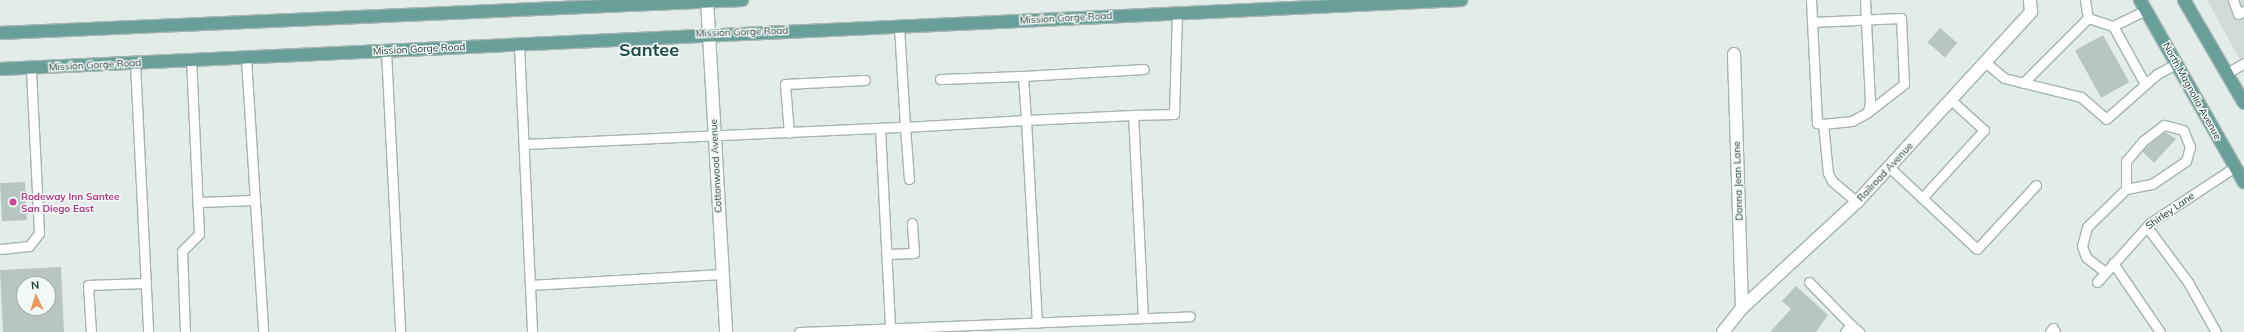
<!DOCTYPE html>
<html>
<head>
<meta charset="utf-8">
<style>
	body { margin:0 }
	#map { position:relative; width:2244px; height:332px; overflow:hidden; background:#e2ece9; font-family:Mulish,sans-serif }
	div>[style] { position:absolute }
	[style*='--x'] { left:calc(var(--x)*1px); top:calc(var(--y)*1px); width:calc(var(--w)*1px); rotate:calc(var(--a)*1deg) }
	.built>* { inset:0; background:#d0dbd8 }
	.building>* { inset:0; background:#b7c6c2; transform-origin:0 0 }
	.roads { filter:drop-shadow(1px 0 #a5b4b1) drop-shadow(-1px 0 #a5b4b1) drop-shadow(0 1px #a5b4b1) drop-shadow(0 -1px #a5b4b1) }
	.lane>* { height:9px; margin:-4.5px; padding:0 4.5px; transform-origin:4.5px; border-radius:4.5px; background:#fff }
	.street>* { height:12px; margin:-6px; padding:0 6px; transform-origin:6px; border-radius:6px; background:#fff }
	.secondary>* { height:12px; margin:-6px; padding:0 6px; transform-origin:6px; border-radius:6px; background:#fff }
	.primary>* { height:12px; margin:-6px; padding:0 6px; transform-origin:6px; border-radius:6px; background:#689f99 }
	.dots>* { width:11px; height:11px; translate:-50% -50%; box-sizing:border-box; border:2px solid #f2f8f6; border-radius:50% }
	span { translate:-50% -50%; white-space:nowrap; text-align:center; line-height:1.15; -webkit-text-stroke:3px #f2f8f6; paint-order:stroke }
	.street-label { font-size:10px; color:#233c39 }
	.hotel-label { font-size:10px; color:#b23c85; font-weight:700 }
	.left { translate:0 -50%; text-align:left }
	.town-label { font-size:18px; color:#1f4d49; font-weight:700 }
	.north { position:absolute; left:16px; top:276px; width:40px; height:40px; box-sizing:border-box; background:#f2f8f6; border:1px solid #9fadaa; border-radius:50%; rotate:356deg; font-size:11px; font-weight:700; line-height:16px; text-align:center; color:#233c39 }
	.north::after { content:''; display:block; margin:auto; width:14px; height:18px; background:#ec965f; clip-path:polygon(50% 0,100% 100%,50% 72%,0 100%) }
</style>
</head>
<body>
<div id="map">
	<div class="built">
		<i style="clip-path:polygon(2207px 0,2244px 0,2244px 67px)"></i>
	</div>
	<div class="building">
		<i style="left:1940px;top:28px;width:23px;height:19px;rotate:41deg"></i>
		<i style="left:2103px;top:35px;width:54px;height:32px;rotate:61deg"></i>
		<i style="clip-path:polygon(2165px 132px,2176px 139px,2154px 163px,2142px 151px)"></i>
		<i style="left:25px;top:182px;width:38px;height:25px;rotate:87deg"></i>
		<i style="clip-path:polygon(evenodd,61px 267px,64px 332px,3px 332px,0 270px,61px 267px,24px 284px,48px 284px,48px 308px,24px 309px,24px 284px)"></i>
		<i style="clip-path:polygon(1796px 286px,1828px 315px,1816px 332px,1770px 332px,1791px 309px,1782px 301px)"></i>
	</div>
	<div class="roads">
		<div class="lane">
			<i style="--x:1811;--y:0;--w:123;--a:87.2"></i>
			<i style="--x:1817;--y:123;--w:6;--a:9"></i>
			<i style="--x:1823;--y:124;--w:29;--a:-6"></i>
			<i style="--x:1852;--y:121;--w:18;--a:-29"></i>
			<i style="--x:1868;--y:112;--w:10;--a:-79"></i>
			<i style="--x:1870;--y:102;--w:102;--a:-92.8"></i>
			<i style="--x:2085;--y:0;--w:18;--a:81"></i>
			<i style="--x:2233;--y:0;--w:15;--a:70"></i>
			<i style="--x:2238;--y:14;--w:7;--a:-27"></i>
			<i style="--x:2088;--y:18;--w:26;--a:18"></i>
			<i style="--x:2113;--y:26;--w:66;--a:61.1"></i>
			<i style="--x:1812;--y:22;--w:89;--a:-2.6"></i>
			<i style="--x:1901;--y:18;--w:66;--a:87.4"></i>
			<i style="--x:1904;--y:84;--w:46;--a:142.1"></i>
			<i style="--x:2113;--y:26;--w:37;--a:-26"></i>
			<i style="--x:519;--y:44;--w:288;--a:87.4"></i>
			<i style="--x:386;--y:51;--w:281;--a:87.1"></i>
			<i style="--x:246;--y:58;--w:275;--a:86.4"></i>
			<i style="--x:1985;--y:62;--w:25;--a:40"></i>
			<i style="--x:2004;--y:78;--w:79;--a:13.9"></i>
			<i style="--x:2081;--y:97;--w:33;--a:41"></i>
			<i style="--x:2106;--y:119;--w:68;--a:-41.4"></i>
			<i style="--x:2157;--y:74;--w:21;--a:-28"></i>
			<i style="--x:135;--y:63;--w:269;--a:87.2"></i>
			<i style="--x:2227;--y:73;--w:20;--a:-30"></i>
			<i style="--x:940;--y:79;--w:83;--a:-2.1"></i>
			<i style="--x:2023;--y:83;--w:92;--a:-45"></i>
			<i style="--x:1133;--y:115;--w:41;--a:-1.4"></i>
			<i style="--x:1174;--y:114;--w:101;--a:-88.3"></i>
			<i style="--x:1823;--y:124;--w:49;--a:84.2"></i>
			<i style="--x:1828;--y:173;--w:9;--a:63"></i>
			<i style="--x:1832;--y:181;--w:33;--a:40"></i>
			<i style="--x:880;--y:128;--w:200;--a:87.1"></i>
			<i style="--x:789;--y:133;--w:49;--a:-94.7"></i>
			<i style="--x:785;--y:84;--w:80;--a:-2.9"></i>
			<i style="--x:524;--y:144;--w:381;--a:-2.6"></i>
			<i style="--x:905;--y:127;--w:102;--a:-93.4"></i>
			<i style="--x:1889;--y:167;--w:120;--a:43"></i>
			<i style="--x:1977;--y:249;--w:87;--a:-47.3"></i>
			<i style="--x:909;--y:179;--w:52;--a:-94.4"></i>
			<i style="--x:905;--y:127;--w:121;--a:-3.3"></i>
			<i style="--x:1026;--y:120;--w:203;--a:86.9"></i>
			<i style="--x:1922;--y:198;--w:92;--a:-47.6"></i>
			<i style="--x:1984;--y:130;--w:45;--a:-137.7"></i>
			<i style="--x:198;--y:202;--w:57;--a:-2"></i>
			<i style="--x:2147;--y:227;--w:69;--a:53.3"></i>
			<i style="--x:2188;--y:282;--w:57;--a:60.8"></i>
			<i style="--x:0;--y:249;--w:29;--a:-6"></i>
			<i style="--x:29;--y:246;--w:16;--a:-52"></i>
			<i style="--x:39;--y:233;--w:165;--a:-92.8"></i>
			<i style="--x:887;--y:254;--w:27;--a:-2"></i>
			<i style="--x:914;--y:253;--w:30;--a:-94"></i>
			<i style="--x:2113;--y:263;--w:83;--a:55.7"></i>
			<i style="--x:2105;--y:272;--w:24;--a:-142"></i>
			<i style="--x:2086;--y:257;--w:12;--a:-110"></i>
			<i style="--x:2082;--y:246;--w:20;--a:-75"></i>
			<i style="--x:2087;--y:227;--w:54;--a:-44.3"></i>
			<i style="--x:2126;--y:189;--w:26;--a:-11"></i>
			<i style="--x:2152;--y:184;--w:41;--a:-34.1"></i>
			<i style="--x:2186;--y:161;--w:15;--a:-74"></i>
			<i style="--x:2190;--y:147;--w:18;--a:-112"></i>
			<i style="--x:2183;--y:130;--w:20;--a:-165"></i>
			<i style="--x:2164;--y:125;--w:26;--a:143"></i>
			<i style="--x:2143;--y:141;--w:26;--a:130"></i>
			<i style="--x:2126;--y:161;--w:28;--a:90"></i>
			<i style="--x:1809;--y:282;--w:60;--a:45.7"></i>
			<i style="--x:1851;--y:325;--w:9;--a:131"></i>
			<i style="--x:2097;--y:282;--w:79;--a:-48.1"></i>
			<i style="--x:2150;--y:223;--w:102;--a:-33.4"></i>
			<i style="--x:530;--y:285;--w:192;--a:-3.3"></i>
			<i style="--x:1143;--y:318;--w:203;--a:-92.8"></i>
			<i style="--x:1133;--y:115;--w:107;--a:177.3"></i>
			<i style="--x:1026;--y:120;--w:44;--a:-93.9"></i>
			<i style="--x:1023;--y:76;--w:121;--a:-3.3"></i>
			<i style="--x:1851;--y:325;--w:11;--a:41"></i>
			<i style="--x:91;--y:332;--w:47;--a:-93.7"></i>
			<i style="--x:88;--y:285;--w:58;--a:-2"></i>
			<i style="--x:185;--y:332;--w:81;--a:-92.1"></i>
			<i style="--x:182;--y:251;--w:24;--a:-45"></i>
			<i style="--x:199;--y:234;--w:174;--a:-92.6"></i>
			<i style="--x:799;--y:332;--w:391;--a:-2.3"></i>
			<i style="--x:2050;--y:332;--w:5;--a:-53"></i>
			<i style="--x:2053;--y:328;--w:4;--a:63"></i>
		</div>
		<div class="street">
			<i style="--x:1734;--y:54;--w:254;--a:88.2"></i>
		</div>
		<div class="secondary">
			<i style="--x:707;--y:0;--w:333;--a:86.7"></i>
			<i style="--x:1723;--y:332;--w:31;--a:-52"></i>
			<i style="--x:1742;--y:308;--w:156;--a:-42.7"></i>
			<i style="--x:1857;--y:202;--w:258;--a:-47.5"></i>
			<i style="--x:2031;--y:12;--w:12;--a:-95"></i>
		</div>
		<div class="primary">
			<i style="--x:2140;--y:0;--w:210;--a:60.3"></i>
			<i style="--x:2184;--y:0;--w:119;--a:59.8"></i>
			<i style="--x:0;--y:33;--w:743;--a:-2.55"></i>
			<i style="--x:0;--y:69;--w:1463;--a:-2.7"></i>
		</div>
	</div>
	<div class="dots">
		<i style="left:13px;top:202px;background:#d1479c"></i>
	</div>
	<div class="street-label">
		<span style="left:1066px;top:18px;rotate:-3deg">Mission Gorge Road</span>
		<span style="left:742px;top:32px;rotate:-2deg">Mission Gorge Road</span>
		<span style="left:419px;top:49px;rotate:-3deg">Mission Gorge Road</span>
		<span style="left:95px;top:65px;rotate:-3deg">Mission Gorge Road</span>
		<span style="left:2192px;top:91px;rotate:61deg">North Magnolia Avenue</span>
		<span style="left:716px;top:166px;rotate:-93deg">Cottonwood Avenue</span>
		<span style="left:1885px;top:172px;rotate:-47deg">Railroad Avenue</span>
		<span style="left:1738px;top:181px;rotate:-92deg">Donna Jean Lane</span>
		<span style="left:2170px;top:211px;rotate:-35deg">Shirley Lane</span>
	</div>
	<div class="hotel-label">
		<span class="left" style="left:21px;top:202px">Rodeway Inn Santee<br>San Diego East</span>
	</div>
	<div class="town-label">
		<span style="left:649px;top:50px">Santee</span>
	</div>
	<div class="north">N</div>
</div>
</body>
</html>
